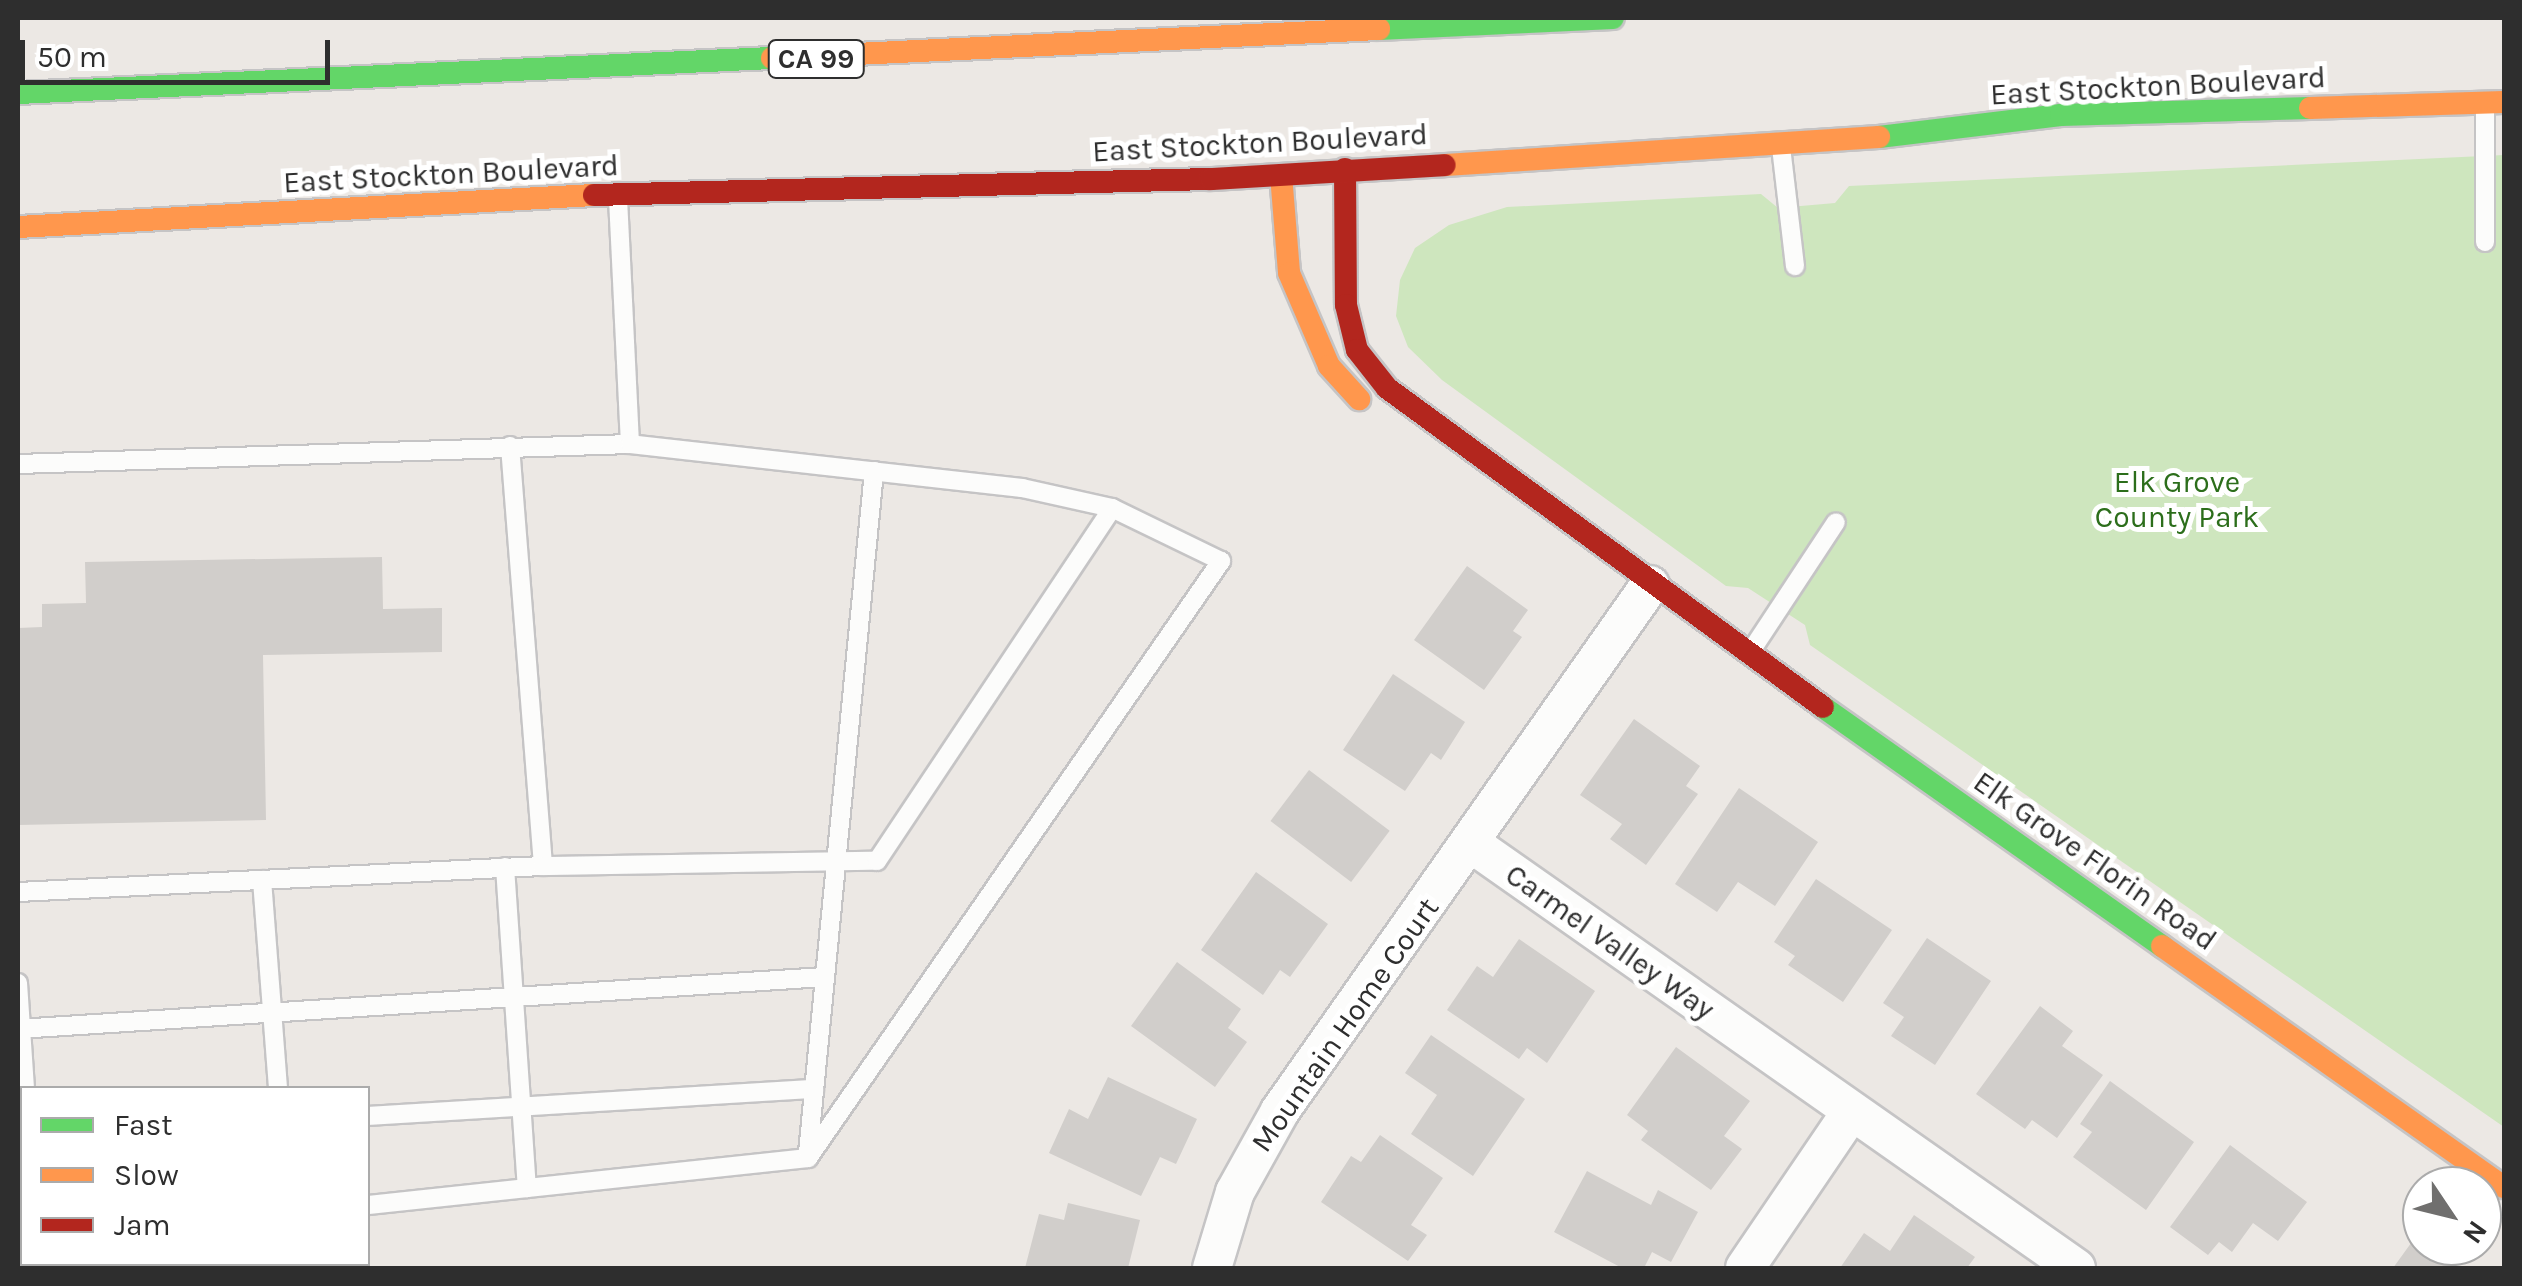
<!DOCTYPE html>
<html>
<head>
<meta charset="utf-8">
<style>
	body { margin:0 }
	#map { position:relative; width:2522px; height:1286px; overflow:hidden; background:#ece8e4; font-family:Karla,sans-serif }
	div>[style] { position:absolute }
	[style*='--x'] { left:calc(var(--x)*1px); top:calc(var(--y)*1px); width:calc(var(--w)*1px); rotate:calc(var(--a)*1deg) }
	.green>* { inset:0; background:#cee6be }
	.building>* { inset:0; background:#d1cecb; transform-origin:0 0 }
	.roads { filter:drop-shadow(2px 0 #c5c4c5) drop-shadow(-2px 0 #c5c4c5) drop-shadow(0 2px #c5c4c5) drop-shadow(0 -2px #c5c4c5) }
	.lane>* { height:18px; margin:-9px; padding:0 9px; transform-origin:9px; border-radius:9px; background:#fcfcfb }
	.street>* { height:38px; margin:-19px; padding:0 19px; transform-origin:19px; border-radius:19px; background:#fcfcfb }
	.fast>* { height:22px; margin:-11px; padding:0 11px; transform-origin:11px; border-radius:11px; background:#63d668 }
	.slow>* { height:22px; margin:-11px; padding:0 11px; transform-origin:11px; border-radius:11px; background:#ff974d }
	.jam>* { height:22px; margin:-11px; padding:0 11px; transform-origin:11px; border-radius:11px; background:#b3261e }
	span { translate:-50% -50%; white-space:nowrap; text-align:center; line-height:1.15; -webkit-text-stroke:10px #fff; paint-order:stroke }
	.shield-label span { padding:2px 8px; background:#fff; border:2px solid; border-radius:8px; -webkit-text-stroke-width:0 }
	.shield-label { font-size:28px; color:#2e2e2e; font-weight:700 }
	.street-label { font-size:30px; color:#2e2e2e }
	.park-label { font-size:30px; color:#2c6e1b }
	.frame { position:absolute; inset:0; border:20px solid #2e2e2e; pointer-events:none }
	.legend { position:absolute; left:20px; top:1086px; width:350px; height:180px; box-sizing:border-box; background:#fff; border:2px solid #ababab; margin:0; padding:12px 18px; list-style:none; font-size:30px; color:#2e2e2e }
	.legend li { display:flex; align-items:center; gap:20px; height:50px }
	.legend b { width:50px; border:2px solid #ababab }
	.north { position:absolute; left:2402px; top:1166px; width:100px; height:100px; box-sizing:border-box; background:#fff; border:2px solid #ababab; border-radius:50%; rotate:125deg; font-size:28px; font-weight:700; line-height:40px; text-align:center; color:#2e2e2e }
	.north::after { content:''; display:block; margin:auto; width:35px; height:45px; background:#706f6e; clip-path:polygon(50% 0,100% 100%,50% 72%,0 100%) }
	.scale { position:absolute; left:20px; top:40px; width:310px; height:45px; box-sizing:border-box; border:5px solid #2e2e2e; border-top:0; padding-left:12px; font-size:30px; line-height:35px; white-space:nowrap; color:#2e2e2e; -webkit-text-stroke:8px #fff; paint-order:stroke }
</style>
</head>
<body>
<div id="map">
	<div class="green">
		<i style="clip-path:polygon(2504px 155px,2504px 1127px,1810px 645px,1805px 625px,1748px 588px,1726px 586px,1442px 380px,1408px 347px,1396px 316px,1400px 280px,1415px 248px,1449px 225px,1507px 207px,1761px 194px,1778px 208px,1835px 203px,1849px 186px)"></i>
	</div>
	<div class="building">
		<i style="clip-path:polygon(382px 557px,383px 609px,442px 608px,442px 652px,263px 655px,266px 820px,18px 825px,18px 628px,42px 627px,42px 604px,86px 603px,85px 562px)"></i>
		<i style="clip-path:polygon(1467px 566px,1528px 610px,1513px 631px,1522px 637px,1484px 690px,1414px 640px)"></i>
		<i style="clip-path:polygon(1393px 674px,1465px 722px,1441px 760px,1431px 753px,1405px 791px,1343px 750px)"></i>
		<i style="clip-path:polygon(1634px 719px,1700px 766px,1686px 786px,1698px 794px,1646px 865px,1610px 839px,1622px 824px,1580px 795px)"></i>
		<i style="left:1309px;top:770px;width:101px;height:64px;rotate:37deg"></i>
		<i style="clip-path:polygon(1739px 788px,1818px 842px,1775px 906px,1738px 882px,1717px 912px,1675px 884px)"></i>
		<i style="clip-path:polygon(1256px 872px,1328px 924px,1290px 977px,1280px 970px,1263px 995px,1201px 950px)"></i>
		<i style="clip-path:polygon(1816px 879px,1892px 930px,1843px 1002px,1788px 965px,1795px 956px,1774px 942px)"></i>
		<i style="clip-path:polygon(1927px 938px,1991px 981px,1935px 1065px,1891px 1036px,1904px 1017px,1883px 1003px)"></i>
		<i style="clip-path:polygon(1519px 939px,1595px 991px,1547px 1063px,1527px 1048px,1519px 1059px,1447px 1010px,1477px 966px,1493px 977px)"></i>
		<i style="clip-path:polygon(1177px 962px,1241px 1009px,1228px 1028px,1247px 1042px,1215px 1087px,1131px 1026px)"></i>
		<i style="clip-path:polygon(2040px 1006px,2073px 1031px,2062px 1046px,2103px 1075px,2057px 1138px,2032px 1120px,2025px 1129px,1976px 1094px)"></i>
		<i style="clip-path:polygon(1431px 1035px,1525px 1099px,1473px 1176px,1411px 1134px,1437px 1095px,1405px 1073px)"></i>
		<i style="clip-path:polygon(1676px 1047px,1750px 1101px,1724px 1136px,1742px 1149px,1711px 1190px,1641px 1140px,1648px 1131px,1627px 1115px)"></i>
		<i style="clip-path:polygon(1108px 1077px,1197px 1119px,1176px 1164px,1160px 1157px,1141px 1196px,1049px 1153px,1069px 1109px,1088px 1119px)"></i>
		<i style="clip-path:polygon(2110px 1081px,2194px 1142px,2146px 1210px,2073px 1157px,2092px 1132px,2080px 1124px)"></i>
		<i style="clip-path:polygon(1380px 1135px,1443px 1178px,1411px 1225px,1427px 1235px,1408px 1261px,1321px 1202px,1351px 1156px,1361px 1162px)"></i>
		<i style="clip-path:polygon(2230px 1145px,2307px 1202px,2278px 1241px,2253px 1223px,2232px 1252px,2219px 1242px,2208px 1255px,2170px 1227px)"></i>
		<i style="clip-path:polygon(1587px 1171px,1651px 1205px,1658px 1190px,1698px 1212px,1671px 1262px,1652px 1252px,1644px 1268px,1622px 1268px,1554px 1232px)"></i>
		<i style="clip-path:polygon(1068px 1203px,1140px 1220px,1128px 1268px,1025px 1268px,1039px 1214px,1064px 1220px)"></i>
		<i style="clip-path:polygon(1914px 1215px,1975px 1257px,1967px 1268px,1840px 1268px,1864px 1233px,1890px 1251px)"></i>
		<i style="clip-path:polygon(2414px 1239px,2422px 1246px,2455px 1268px,2393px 1268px)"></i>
	</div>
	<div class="roads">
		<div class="lane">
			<i style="--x:2485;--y:108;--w:134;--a:90"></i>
			<i style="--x:1781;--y:147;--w:120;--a:83.3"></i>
			<i style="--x:510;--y:446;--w:421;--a:85.5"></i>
			<i style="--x:18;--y:464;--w:612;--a:-1.87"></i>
			<i style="--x:630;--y:444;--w:244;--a:-92.8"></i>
			<i style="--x:1751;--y:651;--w:154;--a:-56.6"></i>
			<i style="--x:505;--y:867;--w:322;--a:86.1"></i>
			<i style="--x:262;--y:880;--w:209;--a:85.6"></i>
			<i style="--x:18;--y:892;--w:526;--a:-2.84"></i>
			<i style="--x:543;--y:866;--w:334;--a:-0.9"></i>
			<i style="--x:877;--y:861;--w:424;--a:-56.3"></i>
			<i style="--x:18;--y:983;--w:105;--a:86.2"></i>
			<i style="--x:18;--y:1029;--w:808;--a:-3.69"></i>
			<i style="--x:368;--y:1116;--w:447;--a:-3.5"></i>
			<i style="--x:18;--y:1137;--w:4;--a:0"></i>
			<i style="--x:808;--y:1153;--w:685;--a:-84.47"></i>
			<i style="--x:368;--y:1205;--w:443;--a:-6.1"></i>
			<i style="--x:808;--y:1158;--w:726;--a:-55.32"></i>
			<i style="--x:1221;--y:561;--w:121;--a:-154.1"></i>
			<i style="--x:1112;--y:508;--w:92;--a:-167.5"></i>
			<i style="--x:1022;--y:488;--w:394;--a:-173.6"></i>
		</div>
		<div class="street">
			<i style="--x:1472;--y:844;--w:738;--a:35.07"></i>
			<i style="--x:1212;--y:1268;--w:79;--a:-73.2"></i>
			<i style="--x:1235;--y:1192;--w:93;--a:-60.9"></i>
			<i style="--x:1280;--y:1111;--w:643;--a:-54.88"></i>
			<i style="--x:1745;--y:1268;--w:189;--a:-55.8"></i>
		</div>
		<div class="fast">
			<i style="--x:1379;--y:29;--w:234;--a:-2.7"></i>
			<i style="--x:18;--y:93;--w:755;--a:-2.66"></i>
			<i style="--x:1879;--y:137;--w:183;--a:-6.9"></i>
			<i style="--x:2061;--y:115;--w:249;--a:-1.6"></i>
			<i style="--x:1823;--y:707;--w:415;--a:35.2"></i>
		</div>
		<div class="slow">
			<i style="--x:772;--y:58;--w:608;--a:-2.74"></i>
			<i style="--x:2310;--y:108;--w:194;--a:-1.8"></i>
			<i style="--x:1445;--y:165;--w:435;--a:-3.7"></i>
			<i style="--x:1281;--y:175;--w:98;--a:85.3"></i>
			<i style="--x:1289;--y:273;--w:101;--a:66.7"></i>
			<i style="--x:1329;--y:366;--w:45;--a:47.7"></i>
			<i style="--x:18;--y:227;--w:577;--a:-3.18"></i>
			<i style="--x:2162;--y:946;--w:418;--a:35.2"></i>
		</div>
		<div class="jam">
			<i style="--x:1345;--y:169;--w:136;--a:89.6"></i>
			<i style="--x:1346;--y:305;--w:46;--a:76.3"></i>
			<i style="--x:1357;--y:350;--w:48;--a:51.7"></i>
			<i style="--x:1387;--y:388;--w:540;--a:36.19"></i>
			<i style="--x:594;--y:195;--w:617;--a:-1.49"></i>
			<i style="--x:1211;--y:179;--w:234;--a:-3.4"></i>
		</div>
	</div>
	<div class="shield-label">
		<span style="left:816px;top:59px">CA 99</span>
	</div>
	<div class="street-label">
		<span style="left:2158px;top:86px;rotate:-3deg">East Stockton Boulevard</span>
		<span style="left:1260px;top:143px;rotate:-3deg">East Stockton Boulevard</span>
		<span style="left:451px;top:174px;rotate:-3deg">East Stockton Boulevard</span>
		<span style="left:2095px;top:861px;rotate:35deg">Elk Grove Florin Road</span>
		<span style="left:1610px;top:942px;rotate:35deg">Carmel Valley Way</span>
		<span style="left:1345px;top:1025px;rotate:-55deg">Mountain Home Court</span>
	</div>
	<div class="park-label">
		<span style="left:2177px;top:499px">Elk Grove<br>County Park</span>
	</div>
	<div class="frame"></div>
	<ul class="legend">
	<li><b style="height:12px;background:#63d668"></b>Fast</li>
	<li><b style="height:12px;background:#ff974d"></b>Slow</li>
	<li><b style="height:12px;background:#b3261e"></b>Jam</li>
	</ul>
	<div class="north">N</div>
	<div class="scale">50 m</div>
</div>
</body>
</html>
